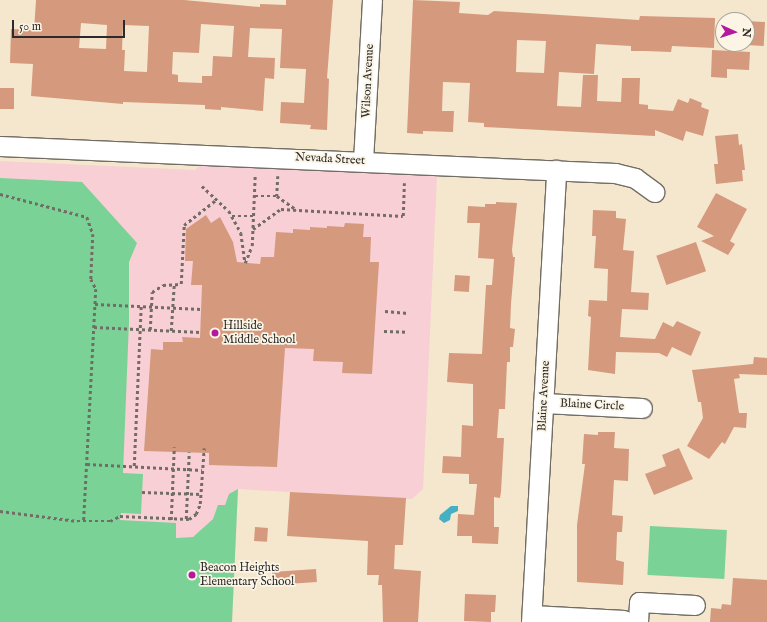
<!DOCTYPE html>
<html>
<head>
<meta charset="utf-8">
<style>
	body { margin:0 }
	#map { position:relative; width:767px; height:622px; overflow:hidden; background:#f5e7cd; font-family:"IM FELL English",serif }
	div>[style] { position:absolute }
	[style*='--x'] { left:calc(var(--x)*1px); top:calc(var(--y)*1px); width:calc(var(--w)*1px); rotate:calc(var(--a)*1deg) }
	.built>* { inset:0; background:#f7cfd4 }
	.green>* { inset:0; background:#7bd297; transform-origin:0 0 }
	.water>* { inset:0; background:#45b0c3 }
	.building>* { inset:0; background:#d5997e; transform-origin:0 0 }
	.path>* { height:2.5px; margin-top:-1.25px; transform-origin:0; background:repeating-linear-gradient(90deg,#726d64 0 3px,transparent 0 6px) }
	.roads { filter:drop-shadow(1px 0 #726d64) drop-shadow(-1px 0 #726d64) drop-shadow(0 1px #726d64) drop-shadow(0 -1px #726d64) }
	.minor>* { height:19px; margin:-9.5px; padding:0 9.5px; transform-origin:9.5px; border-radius:9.5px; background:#fff }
	.dots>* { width:11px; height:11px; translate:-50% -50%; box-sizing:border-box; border:2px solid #fcf5e5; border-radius:50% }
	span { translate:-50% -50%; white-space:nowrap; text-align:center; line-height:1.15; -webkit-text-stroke:3.5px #fcf5e5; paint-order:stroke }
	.street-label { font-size:12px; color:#2b2b2b }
	.poi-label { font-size:12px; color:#2b2b2b }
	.left { translate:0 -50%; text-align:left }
	.north { position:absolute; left:715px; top:12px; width:40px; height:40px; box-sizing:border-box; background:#fcf5e5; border:1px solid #a8a49b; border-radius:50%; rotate:93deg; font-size:11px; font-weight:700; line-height:16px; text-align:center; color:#2b2b2b }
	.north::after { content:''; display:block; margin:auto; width:14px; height:18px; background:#b5179e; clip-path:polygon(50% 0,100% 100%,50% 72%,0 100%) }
	.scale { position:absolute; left:12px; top:20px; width:113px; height:18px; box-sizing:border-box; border:2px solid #2b2b2b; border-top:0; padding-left:5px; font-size:12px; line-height:14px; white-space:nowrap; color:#2b2b2b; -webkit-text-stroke:3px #fcf5e5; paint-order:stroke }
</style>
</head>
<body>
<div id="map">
	<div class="built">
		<i style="clip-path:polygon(0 161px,195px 170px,201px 164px,437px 176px,423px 489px,412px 499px,238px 489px,232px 622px,0 622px)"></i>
	</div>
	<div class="green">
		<i style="clip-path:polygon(0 178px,82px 182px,137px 243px,129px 262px,129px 322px,123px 473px,143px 474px,141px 514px,121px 513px,120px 520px,176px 523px,176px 538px,193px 537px,213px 519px,218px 505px,225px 505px,229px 494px,238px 489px,232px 622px,0 622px)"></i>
		<i style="left:650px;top:526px;width:77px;height:49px;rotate:3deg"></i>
	</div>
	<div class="water">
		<i style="clip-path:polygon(451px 506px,458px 506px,458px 511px,451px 514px,450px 520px,444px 523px,439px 519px,440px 515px)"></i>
	</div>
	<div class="building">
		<i style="clip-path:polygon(evenodd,36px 0,184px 0,260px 7px,260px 4px,286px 5px,286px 0,333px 0,327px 78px,329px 79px,327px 130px,310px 129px,311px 125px,280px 123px,281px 102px,304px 103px,306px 69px,280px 68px,282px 29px,250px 28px,248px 57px,275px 58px,274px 79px,265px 78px,263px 111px,221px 107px,221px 110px,205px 109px,205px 105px,123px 102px,123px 104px,31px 96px,33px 64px,10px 63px,11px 29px,34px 30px,36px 0,81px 23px,107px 25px,106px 49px,79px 48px,81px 23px,36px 0,201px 24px,234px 26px,232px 57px,213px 56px,212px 76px,202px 76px,202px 83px,178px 82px,178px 75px,172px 74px,173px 52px,199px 53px,201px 24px,36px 0,123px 25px,149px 26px,147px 72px,124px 71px,125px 50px,122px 50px,123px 25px)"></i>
		<i style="clip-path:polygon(evenodd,413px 0,460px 2px,459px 13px,488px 15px,494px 11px,639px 20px,640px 16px,715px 18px,714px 48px,672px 46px,671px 52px,645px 51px,631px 51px,631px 46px,596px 44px,594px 74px,559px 72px,557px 106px,581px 107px,583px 75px,598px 75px,597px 101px,621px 102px,622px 78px,640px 78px,639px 104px,648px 105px,648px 109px,673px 111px,678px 99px,688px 103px,690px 98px,702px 103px,701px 107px,709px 110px,703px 136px,686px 131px,683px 141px,655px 130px,655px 136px,484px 127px,484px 123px,468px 122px,470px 83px,443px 82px,442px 111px,454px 111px,453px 132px,423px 131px,423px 134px,407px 133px,413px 0,517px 40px,546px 41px,544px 73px,516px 72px,517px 40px)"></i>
		<i style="left:747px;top:21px;width:18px;height:24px;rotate:3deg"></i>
		<i style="clip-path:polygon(712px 50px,750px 52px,749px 70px,727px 69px,727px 78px,711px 77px)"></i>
		<i style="left:0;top:88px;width:14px;height:21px"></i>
		<i style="clip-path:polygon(738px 134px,739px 145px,742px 144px,745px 170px,742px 170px,743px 181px,716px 184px,714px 164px,718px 164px,715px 136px)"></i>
		<i style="clip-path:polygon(716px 193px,747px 209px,730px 241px,735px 244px,728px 255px,701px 241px,714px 236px,697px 227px)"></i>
		<i style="clip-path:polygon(496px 202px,517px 203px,512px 250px,513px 257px,515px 257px,511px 304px,510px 328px,515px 329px,513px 347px,510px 347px,510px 362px,507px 362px,505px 409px,499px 409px,497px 438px,504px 438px,501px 492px,500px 498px,494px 497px,494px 527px,499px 527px,498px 544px,472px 543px,472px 536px,457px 536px,458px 514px,474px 515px,477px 484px,469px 484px,469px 474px,442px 473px,443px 456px,461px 457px,462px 425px,473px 426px,473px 384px,447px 382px,449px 353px,482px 354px,486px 285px,492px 285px,494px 259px,478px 258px,480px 223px,467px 223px,468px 206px,485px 207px,485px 204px,496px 204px)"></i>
		<i style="clip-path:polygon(593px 210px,616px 211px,616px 218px,626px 219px,623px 250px,634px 251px,631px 292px,649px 293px,648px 310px,622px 309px,620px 337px,655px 339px,663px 322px,673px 327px,677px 321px,701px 332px,691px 356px,672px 347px,667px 357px,659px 353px,616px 352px,615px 374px,588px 370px,591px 317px,588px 316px,589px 300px,607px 301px,608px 269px,594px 268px,596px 236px,592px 236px)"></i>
		<i style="clip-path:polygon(206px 215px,211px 223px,220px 217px,233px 242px,237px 262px,260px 264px,261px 257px,274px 257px,276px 232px,293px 233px,293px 229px,310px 230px,310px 227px,327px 228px,327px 226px,344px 227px,345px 223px,364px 224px,363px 237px,371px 237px,370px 262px,379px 262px,372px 374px,342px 373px,343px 362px,313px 361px,314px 349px,285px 348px,277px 467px,209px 465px,209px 453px,144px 451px,151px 349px,163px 350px,163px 342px,183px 342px,182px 337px,200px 338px,202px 285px,191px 285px,193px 261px,185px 261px,186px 229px)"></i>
		<i style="left:696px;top:242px;width:31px;height:42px;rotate:71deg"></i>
		<i style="left:455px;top:275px;width:15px;height:16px;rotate:4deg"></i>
		<i style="clip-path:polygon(754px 357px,767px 358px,767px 375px,739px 374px,740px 378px,734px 379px,739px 413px,747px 413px,746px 428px,734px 427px,725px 444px,722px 442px,709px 459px,687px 446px,703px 418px,701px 402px,698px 402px,692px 370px,753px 364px)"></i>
		<i style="clip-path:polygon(598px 432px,615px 432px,614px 448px,629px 449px,628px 481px,614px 480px,612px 515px,623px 516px,622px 532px,617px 532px,616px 560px,624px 562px,623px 585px,577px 582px,577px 525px,585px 464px,582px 464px,584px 434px,598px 435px)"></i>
		<i style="clip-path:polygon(679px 448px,693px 479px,654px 495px,645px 474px,666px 466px,662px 455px)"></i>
		<i style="clip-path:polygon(290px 492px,406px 498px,403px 545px,395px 545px,394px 569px,421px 571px,418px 622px,383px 622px,382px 585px,378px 585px,379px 575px,367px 575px,368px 541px,287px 536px)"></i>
		<i style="left:255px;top:527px;width:13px;height:14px;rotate:4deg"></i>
		<i style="left:316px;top:569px;width:13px;height:44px;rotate:86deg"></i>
		<i style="clip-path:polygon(733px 578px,767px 580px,767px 622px,710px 622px,711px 608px,721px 609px,722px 604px,731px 605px)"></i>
		<i style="clip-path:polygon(465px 594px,496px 595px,495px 612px,491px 612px,491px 622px,464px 621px)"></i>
	</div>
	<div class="path">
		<i style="--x:278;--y:176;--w:20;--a:93"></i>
		<i style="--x:277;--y:196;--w:24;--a:35"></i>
		<i style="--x:202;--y:186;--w:37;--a:43"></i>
		<i style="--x:229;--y:211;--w:25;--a:61"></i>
		<i style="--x:241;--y:233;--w:30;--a:82"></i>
		<i style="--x:0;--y:194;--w:90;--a:14.8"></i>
		<i style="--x:87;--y:217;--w:18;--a:71"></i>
		<i style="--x:93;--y:234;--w:45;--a:92.5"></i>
		<i style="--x:91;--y:279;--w:11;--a:63"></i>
		<i style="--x:96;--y:289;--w:232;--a:93"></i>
		<i style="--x:255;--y:196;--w:22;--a:0"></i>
		<i style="--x:232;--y:216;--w:22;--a:0"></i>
		<i style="--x:253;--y:229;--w:34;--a:-36"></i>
		<i style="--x:281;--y:209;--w:122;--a:3.3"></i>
		<i style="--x:403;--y:216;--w:33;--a:-88"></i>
		<i style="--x:245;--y:263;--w:18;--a:-68"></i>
		<i style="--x:252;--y:246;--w:71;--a:-87.6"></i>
		<i style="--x:95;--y:304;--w:106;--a:2.7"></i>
		<i style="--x:385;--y:311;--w:23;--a:5"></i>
		<i style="--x:94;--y:327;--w:106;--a:2.7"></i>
		<i style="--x:150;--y:330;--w:38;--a:-87"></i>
		<i style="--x:152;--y:292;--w:13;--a:-32"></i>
		<i style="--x:163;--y:285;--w:18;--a:-3"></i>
		<i style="--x:181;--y:284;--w:59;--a:-87.1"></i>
		<i style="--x:184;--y:225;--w:42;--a:-38.2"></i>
		<i style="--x:171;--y:331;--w:47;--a:-86.3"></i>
		<i style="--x:384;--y:331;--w:23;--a:2"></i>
		<i style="--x:87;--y:464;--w:115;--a:3"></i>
		<i style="--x:134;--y:466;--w:160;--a:-87.5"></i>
		<i style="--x:142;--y:492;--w:59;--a:1.9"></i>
		<i style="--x:0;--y:511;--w:78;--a:7.4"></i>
		<i style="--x:77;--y:521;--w:33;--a:0"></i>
		<i style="--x:110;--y:521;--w:11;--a:-27"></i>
		<i style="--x:120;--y:516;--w:69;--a:2.5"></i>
		<i style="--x:189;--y:519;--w:9;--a:-36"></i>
		<i style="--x:196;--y:514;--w:11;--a:-68"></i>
		<i style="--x:200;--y:504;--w:56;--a:-85.9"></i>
		<i style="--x:186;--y:519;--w:67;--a:-87.4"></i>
		<i style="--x:171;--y:520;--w:73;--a:-87.6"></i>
	</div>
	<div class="roads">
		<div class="minor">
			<i style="--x:0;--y:146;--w:616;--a:2.51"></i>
			<i style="--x:615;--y:173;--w:21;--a:14"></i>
			<i style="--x:635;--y:178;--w:24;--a:36"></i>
			<i style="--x:363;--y:161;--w:161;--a:-86.8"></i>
			<i style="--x:543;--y:403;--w:99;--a:2.9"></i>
			<i style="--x:532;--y:615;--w:92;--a:3.1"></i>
			<i style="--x:531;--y:622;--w:453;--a:-86.8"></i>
			<i style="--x:638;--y:622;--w:20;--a:-87"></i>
			<i style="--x:639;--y:602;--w:56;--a:3.1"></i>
		</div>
	</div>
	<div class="dots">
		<i style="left:215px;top:333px;background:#b5179e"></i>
		<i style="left:192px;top:575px;background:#b5179e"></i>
	</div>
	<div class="street-label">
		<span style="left:368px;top:81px;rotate:-87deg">Wilson Avenue</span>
		<span style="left:330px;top:159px;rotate:3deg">Nevada Street</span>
		<span style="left:544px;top:396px;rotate:-87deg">Blaine Avenue</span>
		<span style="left:592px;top:405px;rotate:3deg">Blaine Circle</span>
	</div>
	<div class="poi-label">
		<span class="left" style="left:223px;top:333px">Hillside<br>Middle School</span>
		<span class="left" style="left:200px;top:575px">Beacon Heights<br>Elementary School</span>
	</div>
	<div class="north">N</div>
	<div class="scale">50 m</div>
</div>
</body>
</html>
